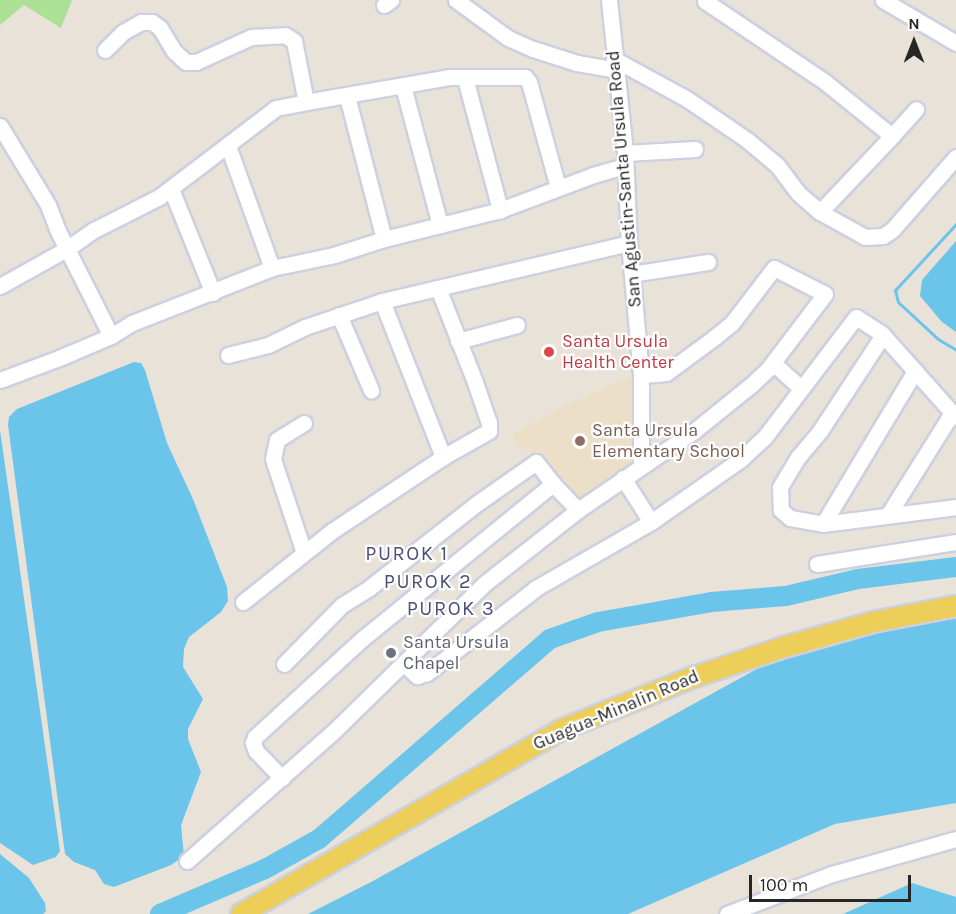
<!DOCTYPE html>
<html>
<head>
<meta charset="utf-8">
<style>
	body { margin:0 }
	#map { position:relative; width:956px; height:914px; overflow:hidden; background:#e9e2d8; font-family:Karla,sans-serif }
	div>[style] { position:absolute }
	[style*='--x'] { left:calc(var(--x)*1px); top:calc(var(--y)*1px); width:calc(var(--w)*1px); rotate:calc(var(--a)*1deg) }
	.education>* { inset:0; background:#ebe0c7 }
	.green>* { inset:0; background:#ace094 }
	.water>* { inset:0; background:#6bc5eb }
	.stream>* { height:3px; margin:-1.5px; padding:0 1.5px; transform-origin:1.5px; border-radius:1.5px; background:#6bc5eb }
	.river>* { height:20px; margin:-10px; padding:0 10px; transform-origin:10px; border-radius:10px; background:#6bc5eb }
	.roads { filter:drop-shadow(2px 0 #cdd0e0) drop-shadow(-2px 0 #cdd0e0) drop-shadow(0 2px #cdd0e0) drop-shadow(0 -2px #cdd0e0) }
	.minor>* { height:15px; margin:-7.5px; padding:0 7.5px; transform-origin:7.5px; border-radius:7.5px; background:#fff }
	.major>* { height:20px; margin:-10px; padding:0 10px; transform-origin:10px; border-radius:10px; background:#ecce59 }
	.dots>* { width:16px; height:16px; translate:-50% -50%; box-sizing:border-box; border:3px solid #fff; border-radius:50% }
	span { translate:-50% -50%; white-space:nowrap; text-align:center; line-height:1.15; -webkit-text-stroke:4.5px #fff; paint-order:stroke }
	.street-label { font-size:18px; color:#262626 }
	.health-label { font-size:18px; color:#be3a42 }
	.left { translate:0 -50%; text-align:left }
	.education-label { font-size:18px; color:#785e54 }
	.worship-label { font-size:18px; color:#5b616d }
	.neighbourhood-label { font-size:20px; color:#494f75; letter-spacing:1.5px }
	.north { position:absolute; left:884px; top:12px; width:60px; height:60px; -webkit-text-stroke:4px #fff; paint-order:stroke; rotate:0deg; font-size:16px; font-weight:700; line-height:24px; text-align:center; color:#262626 }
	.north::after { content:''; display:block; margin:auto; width:21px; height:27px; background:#262626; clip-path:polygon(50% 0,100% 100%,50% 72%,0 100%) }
	.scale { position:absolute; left:749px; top:875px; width:162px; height:27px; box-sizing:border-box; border:3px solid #262626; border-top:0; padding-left:8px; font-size:18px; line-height:21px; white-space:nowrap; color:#262626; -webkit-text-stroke:4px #fff; paint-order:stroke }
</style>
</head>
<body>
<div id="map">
	<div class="education">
		<i style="clip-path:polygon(644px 375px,644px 462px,579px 506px,552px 479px,528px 448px,522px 451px,511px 434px,570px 403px,625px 379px)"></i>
	</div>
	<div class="green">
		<i style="clip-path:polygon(0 0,72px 0,61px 28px,24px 5px,0 25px)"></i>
	</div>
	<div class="water">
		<i style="clip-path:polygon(956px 241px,956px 332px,942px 322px,920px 296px,922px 280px)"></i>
		<i style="clip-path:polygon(134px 362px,141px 363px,145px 370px,167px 443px,193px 499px,227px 587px,228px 601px,221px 612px,189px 637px,184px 649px,183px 667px,203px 699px,188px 729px,188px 739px,201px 772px,181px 825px,184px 856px,171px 865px,114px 887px,104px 884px,95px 870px,74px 862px,65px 854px,8px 425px,9px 417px,17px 409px)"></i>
		<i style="clip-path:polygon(0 430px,60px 851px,56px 857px,33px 865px,0 843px)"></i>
		<i style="clip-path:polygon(956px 612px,956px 803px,835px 824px,628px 914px,308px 914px,371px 882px,793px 649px)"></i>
		<i style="clip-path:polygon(0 854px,29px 878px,45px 903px,46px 911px,43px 914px,0 914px)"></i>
		<i style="clip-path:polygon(912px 883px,956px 897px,956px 914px,843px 914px)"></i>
	</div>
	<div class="stream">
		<i style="--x:956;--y:224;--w:90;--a:132.7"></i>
		<i style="--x:895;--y:290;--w:12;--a:76"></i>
		<i style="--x:898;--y:302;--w:54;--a:42.8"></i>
		<i style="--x:938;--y:339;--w:21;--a:31"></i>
	</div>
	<div class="river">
		<i style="--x:160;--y:914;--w:114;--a:-23.2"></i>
		<i style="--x:265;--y:869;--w:62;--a:-29.1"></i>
		<i style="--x:319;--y:839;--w:306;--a:-40.9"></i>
		<i style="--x:550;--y:639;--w:51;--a:-19.5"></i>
		<i style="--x:598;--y:622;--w:115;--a:-10"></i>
		<i style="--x:711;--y:602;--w:75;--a:-4.6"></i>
		<i style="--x:786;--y:596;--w:74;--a:-13.3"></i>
		<i style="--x:858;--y:579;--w:99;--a:-7"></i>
	</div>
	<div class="roads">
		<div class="minor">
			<i style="--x:456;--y:0;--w:64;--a:36.2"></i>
			<i style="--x:508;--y:38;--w:27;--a:24"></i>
			<i style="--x:533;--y:49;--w:46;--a:17.7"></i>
			<i style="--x:577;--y:63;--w:40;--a:10"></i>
			<i style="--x:609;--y:0;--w:154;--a:84"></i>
			<i style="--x:625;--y:153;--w:90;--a:87.5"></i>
			<i style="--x:629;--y:243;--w:133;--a:84.8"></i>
			<i style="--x:641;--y:375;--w:90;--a:90"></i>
			<i style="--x:883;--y:0;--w:85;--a:30.5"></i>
			<i style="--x:705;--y:1;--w:145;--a:34"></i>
			<i style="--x:825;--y:82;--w:86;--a:38.9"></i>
			<i style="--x:892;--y:136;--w:105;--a:133.5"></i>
			<i style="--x:384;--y:5;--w:9;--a:-36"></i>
			<i style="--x:105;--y:50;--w:25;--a:-45"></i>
			<i style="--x:123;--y:32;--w:21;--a:-29"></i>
			<i style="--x:141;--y:22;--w:11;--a:0"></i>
			<i style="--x:152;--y:22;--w:10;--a:37"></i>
			<i style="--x:160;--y:28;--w:27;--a:59"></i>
			<i style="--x:174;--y:51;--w:16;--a:43"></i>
			<i style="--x:186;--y:62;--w:10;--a:0"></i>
			<i style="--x:196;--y:62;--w:60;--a:-24.4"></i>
			<i style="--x:251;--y:37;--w:34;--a:-3"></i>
			<i style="--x:285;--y:35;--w:11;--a:34"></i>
			<i style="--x:294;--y:41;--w:62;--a:78.9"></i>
			<i style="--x:614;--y:59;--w:83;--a:28.7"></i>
			<i style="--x:687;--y:99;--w:73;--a:34.3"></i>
			<i style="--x:747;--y:140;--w:39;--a:40"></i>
			<i style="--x:777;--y:165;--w:35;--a:53"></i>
			<i style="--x:798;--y:193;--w:29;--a:41"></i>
			<i style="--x:820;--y:212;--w:51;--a:29.1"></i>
			<i style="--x:865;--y:237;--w:18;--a:-3"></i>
			<i style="--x:883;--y:236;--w:11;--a:-34"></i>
			<i style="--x:892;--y:230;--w:97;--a:-48.8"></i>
			<i style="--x:465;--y:78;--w:137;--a:75.1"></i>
			<i style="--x:403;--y:86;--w:144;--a:75.1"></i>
			<i style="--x:347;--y:96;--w:148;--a:75.5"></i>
			<i style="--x:0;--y:126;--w:92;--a:58.7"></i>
			<i style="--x:48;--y:205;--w:26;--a:69"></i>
			<i style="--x:57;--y:229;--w:120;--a:63.2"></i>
			<i style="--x:892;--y:136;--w:36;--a:-48"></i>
			<i style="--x:228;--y:146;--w:130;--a:70.2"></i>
			<i style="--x:625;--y:153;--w:70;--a:-3.3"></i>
			<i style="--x:171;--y:189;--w:112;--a:68"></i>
			<i style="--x:632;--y:274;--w:77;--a:-9"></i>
			<i style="--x:0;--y:286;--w:78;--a:-29.2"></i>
			<i style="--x:68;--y:248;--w:32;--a:-35"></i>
			<i style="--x:94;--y:230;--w:73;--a:-26.9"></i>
			<i style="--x:159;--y:197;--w:147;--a:-37.3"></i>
			<i style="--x:276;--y:108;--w:31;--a:-11"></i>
			<i style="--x:306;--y:102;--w:145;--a:-9.9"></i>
			<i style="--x:449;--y:77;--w:76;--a:0"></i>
			<i style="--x:525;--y:77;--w:6;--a:51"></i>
			<i style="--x:529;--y:82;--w:109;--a:74.6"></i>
			<i style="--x:382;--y:301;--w:168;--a:68.6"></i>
			<i style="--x:339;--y:315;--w:82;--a:66.9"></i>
			<i style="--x:883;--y:335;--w:115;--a:123.3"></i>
			<i style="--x:820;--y:431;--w:34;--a:130"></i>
			<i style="--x:798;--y:457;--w:35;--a:121"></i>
			<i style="--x:780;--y:487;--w:23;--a:88"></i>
			<i style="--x:781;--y:510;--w:12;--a:42"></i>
			<i style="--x:790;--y:518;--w:34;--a:10"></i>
			<i style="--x:823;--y:524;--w:134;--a:-7.3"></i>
			<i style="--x:458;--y:341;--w:61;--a:-15.2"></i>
			<i style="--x:228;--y:355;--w:41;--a:-14"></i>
			<i style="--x:268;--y:345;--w:41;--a:-25.9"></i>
			<i style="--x:305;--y:327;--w:81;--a:-18.7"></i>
			<i style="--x:382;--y:301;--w:254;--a:-13.2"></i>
			<i style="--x:773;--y:363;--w:38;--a:42"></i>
			<i style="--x:0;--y:380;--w:63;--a:-20.4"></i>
			<i style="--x:59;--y:358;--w:56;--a:-22.9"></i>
			<i style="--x:111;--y:336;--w:25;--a:-32"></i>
			<i style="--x:132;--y:323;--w:150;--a:-21.4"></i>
			<i style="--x:272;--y:268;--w:63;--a:-11.8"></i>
			<i style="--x:334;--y:255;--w:52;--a:-17.7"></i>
			<i style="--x:384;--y:239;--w:120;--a:-14"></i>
			<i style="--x:500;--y:210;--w:99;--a:-20.6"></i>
			<i style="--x:593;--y:175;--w:33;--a:-16"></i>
			<i style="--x:304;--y:423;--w:32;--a:148"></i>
			<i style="--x:277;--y:440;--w:19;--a:102"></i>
			<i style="--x:273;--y:459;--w:99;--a:71.7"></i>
			<i style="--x:623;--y:478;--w:52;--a:57.5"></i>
			<i style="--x:888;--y:515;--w:120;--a:-57.9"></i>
			<i style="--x:823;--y:524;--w:179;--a:-59"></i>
			<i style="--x:817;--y:564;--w:141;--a:-9"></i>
			<i style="--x:243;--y:602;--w:114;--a:-38.6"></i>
			<i style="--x:332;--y:531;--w:133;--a:-33.7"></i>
			<i style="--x:443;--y:457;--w:53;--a:-29.5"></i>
			<i style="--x:489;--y:431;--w:8;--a:-90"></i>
			<i style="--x:489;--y:423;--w:43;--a:-108.9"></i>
			<i style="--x:475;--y:382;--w:101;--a:-111.5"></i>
			<i style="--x:284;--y:664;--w:83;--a:-45.5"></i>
			<i style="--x:342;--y:605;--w:32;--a:-32"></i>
			<i style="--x:369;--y:588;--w:136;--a:-38.1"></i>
			<i style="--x:476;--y:504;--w:73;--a:-35"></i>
			<i style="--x:536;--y:462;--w:28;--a:52"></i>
			<i style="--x:553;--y:484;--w:36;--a:46"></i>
			<i style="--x:578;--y:510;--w:140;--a:-34.3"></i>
			<i style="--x:694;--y:431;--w:73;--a:-38.9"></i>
			<i style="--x:751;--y:385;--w:23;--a:-43"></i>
			<i style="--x:768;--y:369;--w:94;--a:-52.8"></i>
			<i style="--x:825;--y:294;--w:57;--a:-153"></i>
			<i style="--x:774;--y:268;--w:69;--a:127.4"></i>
			<i style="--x:732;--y:323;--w:22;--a:141"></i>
			<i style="--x:715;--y:337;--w:61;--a:143.7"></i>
			<i style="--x:666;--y:373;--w:25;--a:175"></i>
			<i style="--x:404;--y:664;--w:18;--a:43"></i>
			<i style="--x:417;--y:676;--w:10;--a:-17"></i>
			<i style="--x:427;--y:673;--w:138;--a:-37.9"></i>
			<i style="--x:536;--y:588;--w:133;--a:-29.9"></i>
			<i style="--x:651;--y:522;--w:108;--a:-34.9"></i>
			<i style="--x:740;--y:460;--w:33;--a:-43"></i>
			<i style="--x:764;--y:438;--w:152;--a:-52.8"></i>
			<i style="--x:856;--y:317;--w:31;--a:33"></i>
			<i style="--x:882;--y:334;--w:111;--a:48.3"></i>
			<i style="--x:282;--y:778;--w:37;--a:-134"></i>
			<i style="--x:256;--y:751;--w:9;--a:-111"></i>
			<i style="--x:253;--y:743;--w:6;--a:-72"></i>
			<i style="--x:255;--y:737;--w:145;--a:-42.5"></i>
			<i style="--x:362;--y:639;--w:246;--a:-39.1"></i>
			<i style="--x:187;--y:861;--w:195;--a:-41.5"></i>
			<i style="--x:333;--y:732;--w:211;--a:-44.4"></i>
			<i style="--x:484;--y:584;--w:120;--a:-38.2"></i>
			<i style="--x:727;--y:914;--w:112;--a:-20.9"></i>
			<i style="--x:832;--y:874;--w:129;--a:-15.8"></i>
		</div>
		<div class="major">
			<i style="--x:241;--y:914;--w:371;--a:-29.9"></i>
			<i style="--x:563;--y:729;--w:141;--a:-21.7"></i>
			<i style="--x:694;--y:677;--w:95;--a:-18.4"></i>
			<i style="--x:784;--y:647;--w:92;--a:-15.7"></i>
			<i style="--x:873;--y:622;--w:85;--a:-10.9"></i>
		</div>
	</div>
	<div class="dots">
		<i style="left:549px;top:352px;background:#e0444e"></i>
		<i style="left:580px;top:441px;background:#8d6e63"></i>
		<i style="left:391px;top:653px;background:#6b7280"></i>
	</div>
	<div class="street-label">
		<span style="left:624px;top:179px;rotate:-95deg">San Agustin-Santa Ursula Road</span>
		<span style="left:616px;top:710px;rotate:-23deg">Guagua-Minalin Road</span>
	</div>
	<div class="health-label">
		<span class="left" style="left:562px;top:352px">Santa Ursula<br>Health Center</span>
	</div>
	<div class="education-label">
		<span class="left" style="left:592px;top:441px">Santa Ursula<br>Elementary School</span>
	</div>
	<div class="worship-label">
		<span class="left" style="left:403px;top:653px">Santa Ursula<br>Chapel</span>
	</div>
	<div class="neighbourhood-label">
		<span style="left:407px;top:553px">PUROK 1</span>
		<span style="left:428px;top:581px">PUROK 2</span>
		<span style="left:451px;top:608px">PUROK 3</span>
	</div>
	<div class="north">N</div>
	<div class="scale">100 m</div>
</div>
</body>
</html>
